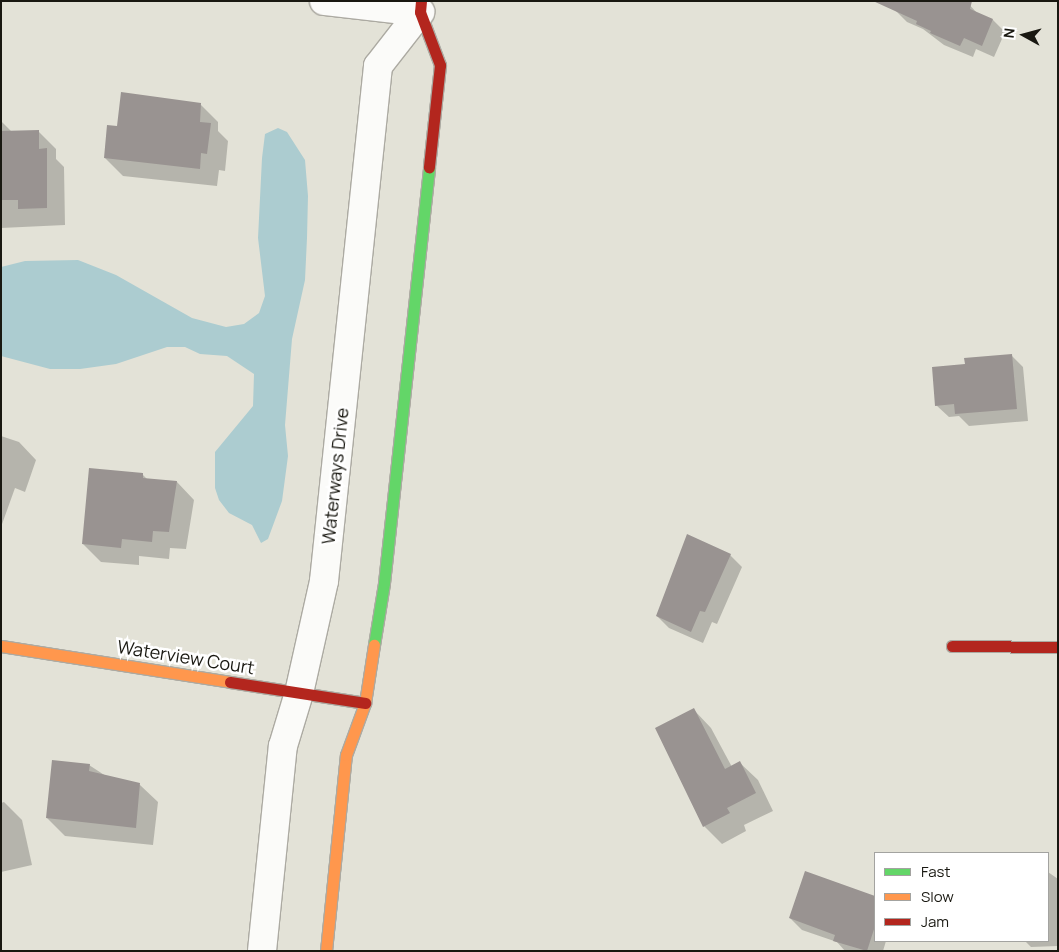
<!DOCTYPE html>
<html>
<head>
<meta charset="utf-8">
<style>
	body { margin:0 }
	#map { position:relative; width:1059px; height:952px; overflow:hidden; background:#e3e2d7; font-family:Manrope,sans-serif }
	div>[style] { position:absolute }
	[style*='--x'] { left:calc(var(--x)*1px); top:calc(var(--y)*1px); width:calc(var(--w)*1px); rotate:calc(var(--a)*1deg) }
	.water>* { inset:0; background:#acccd0 }
	.shadow>* { inset:0; background:#0003 }
	.building>* { inset:0; background:#999391 }
	.roads { filter:drop-shadow(1px 0 #acaaa2) drop-shadow(-1px 0 #acaaa2) drop-shadow(0 1px #acaaa2) drop-shadow(0 -1px #acaaa2) }
	.street>* { height:28px; margin:-14px; padding:0 14px; transform-origin:14px; border-radius:14px; background:#fbfbf9 }
	.fast>* { height:11px; margin:-5.5px; padding:0 5.5px; transform-origin:5.5px; border-radius:5.5px; background:#63d668 }
	.slow>* { height:11px; margin:-5.5px; padding:0 5.5px; transform-origin:5.5px; border-radius:5.5px; background:#ff974d }
	.jam>* { height:11px; margin:-5.5px; padding:0 5.5px; transform-origin:5.5px; border-radius:5.5px; background:#b3261e }
	span { translate:-50% -50%; white-space:nowrap; text-align:center; line-height:1.15; -webkit-text-stroke:5px #fff; paint-order:stroke }
	.street-label { font-size:18px; color:#191811 }
	.frame { position:absolute; inset:0; border:2px solid #191811; pointer-events:none }
	.legend { position:absolute; left:874px; top:852px; width:175px; height:90px; box-sizing:border-box; background:#fff; border:1px solid #a3a3a0; margin:0; padding:6px 9px; list-style:none; font-size:15px; color:#191811 }
	.legend li { display:flex; align-items:center; gap:10px; height:25px }
	.legend b { width:25px; border:1px solid #a3a3a0 }
	.north { position:absolute; left:999px; top:10px; width:50px; height:50px; -webkit-text-stroke:4px #fff; paint-order:stroke; rotate:277deg; font-size:14px; font-weight:700; line-height:20px; text-align:center; color:#191811 }
	.north::after { content:''; display:block; margin:auto; width:18px; height:22px; background:#191811; clip-path:polygon(50% 0,100% 100%,50% 72%,0 100%) }
</style>
</head>
<body>
<div id="map">
	<div class="water">
		<i style="clip-path:polygon(278px 128px,287px 132px,305px 160px,308px 196px,307px 238px,305px 280px,292px 339px,285px 425px,288px 456px,282px 501px,268px 539px,261px 543px,252px 525px,229px 513px,219px 500px,215px 488px,215px 452px,253px 406px,254px 374px,227px 356px,200px 354px,185px 347px,167px 347px,116px 364px,80px 369px,50px 369px,1px 356px,1px 267px,25px 261px,78px 260px,116px 275px,192px 318px,226px 327px,244px 324px,259px 313px,265px 296px,258px 238px,262px 158px,265px 134px)"></i>
	</div>
	<div class="shadow">
		<i style="clip-path:polygon(966px 1px,977px 13px,993px 20px,1005px 32px,994px 57px,976px 49px,973px 57px,944px 45px,923px 29px,907px 22px,895px 10px)"></i>
		<i style="clip-path:polygon(201px 105px,218px 122px,218px 131px,228px 141px,225px 171px,219px 170px,217px 186px,123px 176px,105px 158px,118px 128px)"></i>
		<i style="clip-path:polygon(1px 121px,12px 132px,38px 131px,56px 149px,56px 159px,64px 167px,65px 225px,1px 228px)"></i>
		<i style="clip-path:polygon(1011px 355px,1023px 367px,1028px 421px,969px 426px,959px 416px,949px 417px,936px 405px,966px 365px)"></i>
		<i style="clip-path:polygon(1px 436px,19px 442px,36px 460px,25px 492px,15px 488px,1px 527px)"></i>
		<i style="clip-path:polygon(142px 474px,147px 479px,177px 482px,194px 500px,186px 549px,170px 548px,169px 559px,139px 556px,139px 565px,101px 562px,83px 544px)"></i>
		<i style="clip-path:polygon(730px 555px,742px 567px,717px 624px,712px 622px,703px 643px,669px 628px,657px 616px)"></i>
		<i style="clip-path:polygon(694px 710px,711px 728px,732px 767px,740px 763px,758px 780px,773px 811px,744px 825px,746px 831px,722px 844px,704px 826px)"></i>
		<i style="clip-path:polygon(89px 765px,112px 780px,140px 785px,158px 802px,153px 845px,65px 836px,47px 818px)"></i>
		<i style="clip-path:polygon(4px 802px,22px 820px,32px 865px,1px 872px,1px 803px)"></i>
		<i style="clip-path:polygon(1048px 872px,1058px 879px,1058px 946px,1031px 947px,1025px 941px,988px 941px,1048px 941px)"></i>
		<i style="clip-path:polygon(806px 873px,875px 897px,875px 941px,886px 941px,883px 951px,845px 951px,837px 942px,802px 930px,790px 918px)"></i>
	</div>
	<div class="building">
		<i style="clip-path:polygon(873px 1px,972px 1px,970px 9px,993px 19px,982px 46px,964px 38px,960px 46px,930px 33px,931px 31px,916px 24px,917px 21px)"></i>
		<i style="clip-path:polygon(121px 92px,201px 103px,200px 122px,211px 123px,207px 154px,201px 153px,200px 169px,104px 158px,107px 125px,117px 126px)"></i>
		<i style="clip-path:polygon(39px 130px,39px 149px,47px 148px,47px 208px,18px 209px,18px 200px,1px 200px,1px 131px)"></i>
		<i style="clip-path:polygon(1012px 354px,1017px 409px,955px 414px,954px 404px,935px 406px,932px 367px,965px 364px,964px 358px)"></i>
		<i style="clip-path:polygon(89px 468px,143px 473px,143px 478px,177px 481px,169px 532px,153px 531px,152px 542px,122px 539px,121px 548px,82px 544px)"></i>
		<i style="clip-path:polygon(687px 534px,731px 554px,705px 612px,700px 611px,691px 632px,656px 616px)"></i>
		<i style="clip-path:polygon(694px 708px,725px 769px,740px 761px,756px 793px,727px 808px,730px 813px,703px 827px,655px 728px)"></i>
		<i style="clip-path:polygon(52px 760px,90px 764px,89px 771px,140px 783px,136px 828px,46px 818px)"></i>
		<i style="clip-path:polygon(805px 871px,875px 896px,875px 926px,867px 951px,833px 941px,835px 935px,789px 918px)"></i>
	</div>
	<div class="roads">
		<div class="street">
			<i style="--x:324;--y:1;--w:97;--a:6.5"></i>
			<i style="--x:262;--y:951;--w:206;--a:-84.2"></i>
			<i style="--x:283;--y:746;--w:55;--a:-73.2"></i>
			<i style="--x:299;--y:693;--w:115;--a:-77.4"></i>
			<i style="--x:324;--y:581;--w:518;--a:-84.01"></i>
			<i style="--x:378;--y:66;--w:68;--a:-52.1"></i>
		</div>
		<div class="fast">
			<i style="--x:374;--y:645;--w:63;--a:-80.8"></i>
			<i style="--x:384;--y:583;--w:418;--a:-83.8"></i>
		</div>
		<div class="slow">
			<i style="--x:1;--y:646;--w:232;--a:8.9"></i>
			<i style="--x:326;--y:951;--w:197;--a:-84.2"></i>
			<i style="--x:346;--y:755;--w:55;--a:-69.9"></i>
			<i style="--x:365;--y:703;--w:59;--a:-81.2"></i>
		</div>
		<div class="jam">
			<i style="--x:421;--y:1;--w:11;--a:95"></i>
			<i style="--x:420;--y:12;--w:57;--a:69.3"></i>
			<i style="--x:440;--y:65;--w:103;--a:96.2"></i>
			<i style="--x:952;--y:646;--w:106;--a:0.5"></i>
			<i style="--x:230;--y:682;--w:137;--a:8.8"></i>
		</div>
	</div>
	<div class="street-label">
		<span style="left:335px;top:476px;rotate:-84deg">Waterways Drive</span>
		<span style="left:186px;top:657px;rotate:9deg">Waterview Court</span>
	</div>
	<div class="frame"></div>
	<ul class="legend">
	<li><b style="height:6px;background:#63d668"></b>Fast</li>
	<li><b style="height:6px;background:#ff974d"></b>Slow</li>
	<li><b style="height:6px;background:#b3261e"></b>Jam</li>
	</ul>
	<div class="north">N</div>
</div>
</body>
</html>
